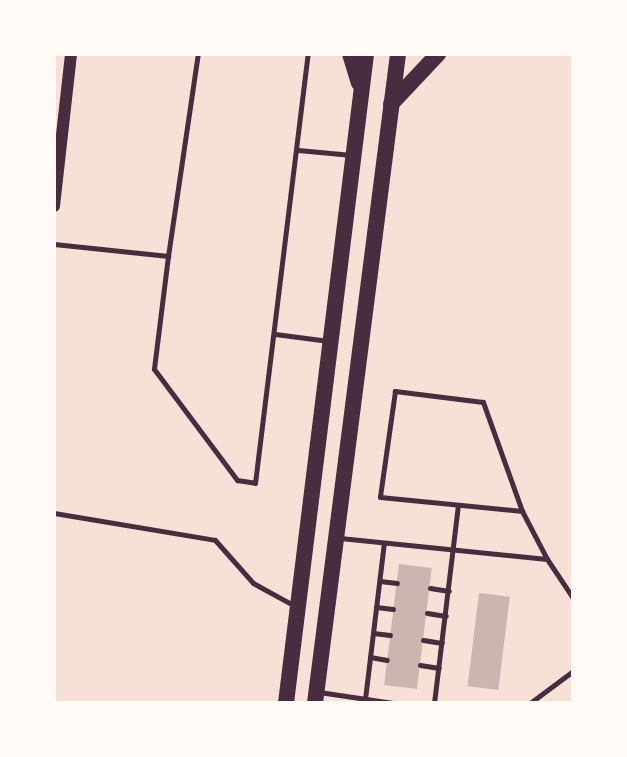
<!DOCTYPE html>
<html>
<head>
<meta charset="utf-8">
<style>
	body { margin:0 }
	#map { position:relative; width:627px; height:757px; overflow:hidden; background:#f7e1d7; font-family:"PT Sans Narrow",sans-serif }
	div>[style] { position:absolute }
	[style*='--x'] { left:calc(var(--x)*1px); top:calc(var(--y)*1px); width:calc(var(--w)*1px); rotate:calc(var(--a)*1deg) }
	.building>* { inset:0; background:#ccb4b1; transform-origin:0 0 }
	.service>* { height:5px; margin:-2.5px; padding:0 2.5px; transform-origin:2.5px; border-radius:2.5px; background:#4a2c40 }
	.tertiary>* { height:12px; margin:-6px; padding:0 6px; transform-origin:6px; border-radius:6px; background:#4a2c40 }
	.primary>* { height:16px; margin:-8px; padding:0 8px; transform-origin:8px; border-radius:8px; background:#4a2c40 }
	span { translate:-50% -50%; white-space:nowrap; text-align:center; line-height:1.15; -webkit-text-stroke:8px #fffaf5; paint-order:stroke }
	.frame { position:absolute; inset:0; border:56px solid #fffaf5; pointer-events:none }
</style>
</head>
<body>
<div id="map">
	<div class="building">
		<i style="left:399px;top:564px;width:33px;height:122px;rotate:7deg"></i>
		<i style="left:479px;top:593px;width:31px;height:94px;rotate:7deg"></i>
	</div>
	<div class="service">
		<i style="--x:298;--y:150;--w:54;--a:5.3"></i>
		<i style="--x:54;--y:244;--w:115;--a:6"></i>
		<i style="--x:168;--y:256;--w:114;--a:97.1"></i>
		<i style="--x:154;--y:369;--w:139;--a:53.2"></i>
		<i style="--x:237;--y:480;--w:18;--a:9"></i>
		<i style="--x:255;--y:483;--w:432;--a:-83"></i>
		<i style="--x:168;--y:256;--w:204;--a:-81.6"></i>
		<i style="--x:275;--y:334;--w:54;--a:7.4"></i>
		<i style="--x:522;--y:511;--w:116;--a:-109.7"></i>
		<i style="--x:483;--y:402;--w:89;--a:-172.9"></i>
		<i style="--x:395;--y:391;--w:107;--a:98.1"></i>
		<i style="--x:380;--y:497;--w:143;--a:5.6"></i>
		<i style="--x:522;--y:511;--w:54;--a:62.5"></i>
		<i style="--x:54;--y:513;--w:163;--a:9.5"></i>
		<i style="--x:215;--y:540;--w:57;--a:48.5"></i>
		<i style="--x:253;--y:583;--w:46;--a:28.8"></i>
		<i style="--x:340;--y:538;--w:208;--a:5.8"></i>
		<i style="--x:547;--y:559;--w:47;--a:56.3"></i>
		<i style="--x:380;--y:581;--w:17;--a:7"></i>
		<i style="--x:430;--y:588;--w:19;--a:9"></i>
		<i style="--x:376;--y:607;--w:17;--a:7"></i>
		<i style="--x:427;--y:613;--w:19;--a:9"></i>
		<i style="--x:373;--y:633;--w:17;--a:7"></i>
		<i style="--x:423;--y:640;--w:19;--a:9"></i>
		<i style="--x:370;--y:657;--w:17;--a:10"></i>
		<i style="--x:420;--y:665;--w:19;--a:9"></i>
		<i style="--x:319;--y:692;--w:75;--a:8.5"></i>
		<i style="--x:365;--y:699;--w:157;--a:-83.1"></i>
		<i style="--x:434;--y:703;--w:199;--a:-83.1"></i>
		<i style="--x:530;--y:703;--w:54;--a:-36.7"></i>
	</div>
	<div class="tertiary">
		<i style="--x:54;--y:206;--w:153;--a:-83.6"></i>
	</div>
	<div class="primary">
		<i style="--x:350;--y:54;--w:30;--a:73"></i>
		<i style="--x:391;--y:104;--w:69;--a:-46.8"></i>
		<i style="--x:286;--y:703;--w:654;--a:-82.97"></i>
		<i style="--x:315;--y:703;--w:654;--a:-82.71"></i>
	</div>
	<div class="frame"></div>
</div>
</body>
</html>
